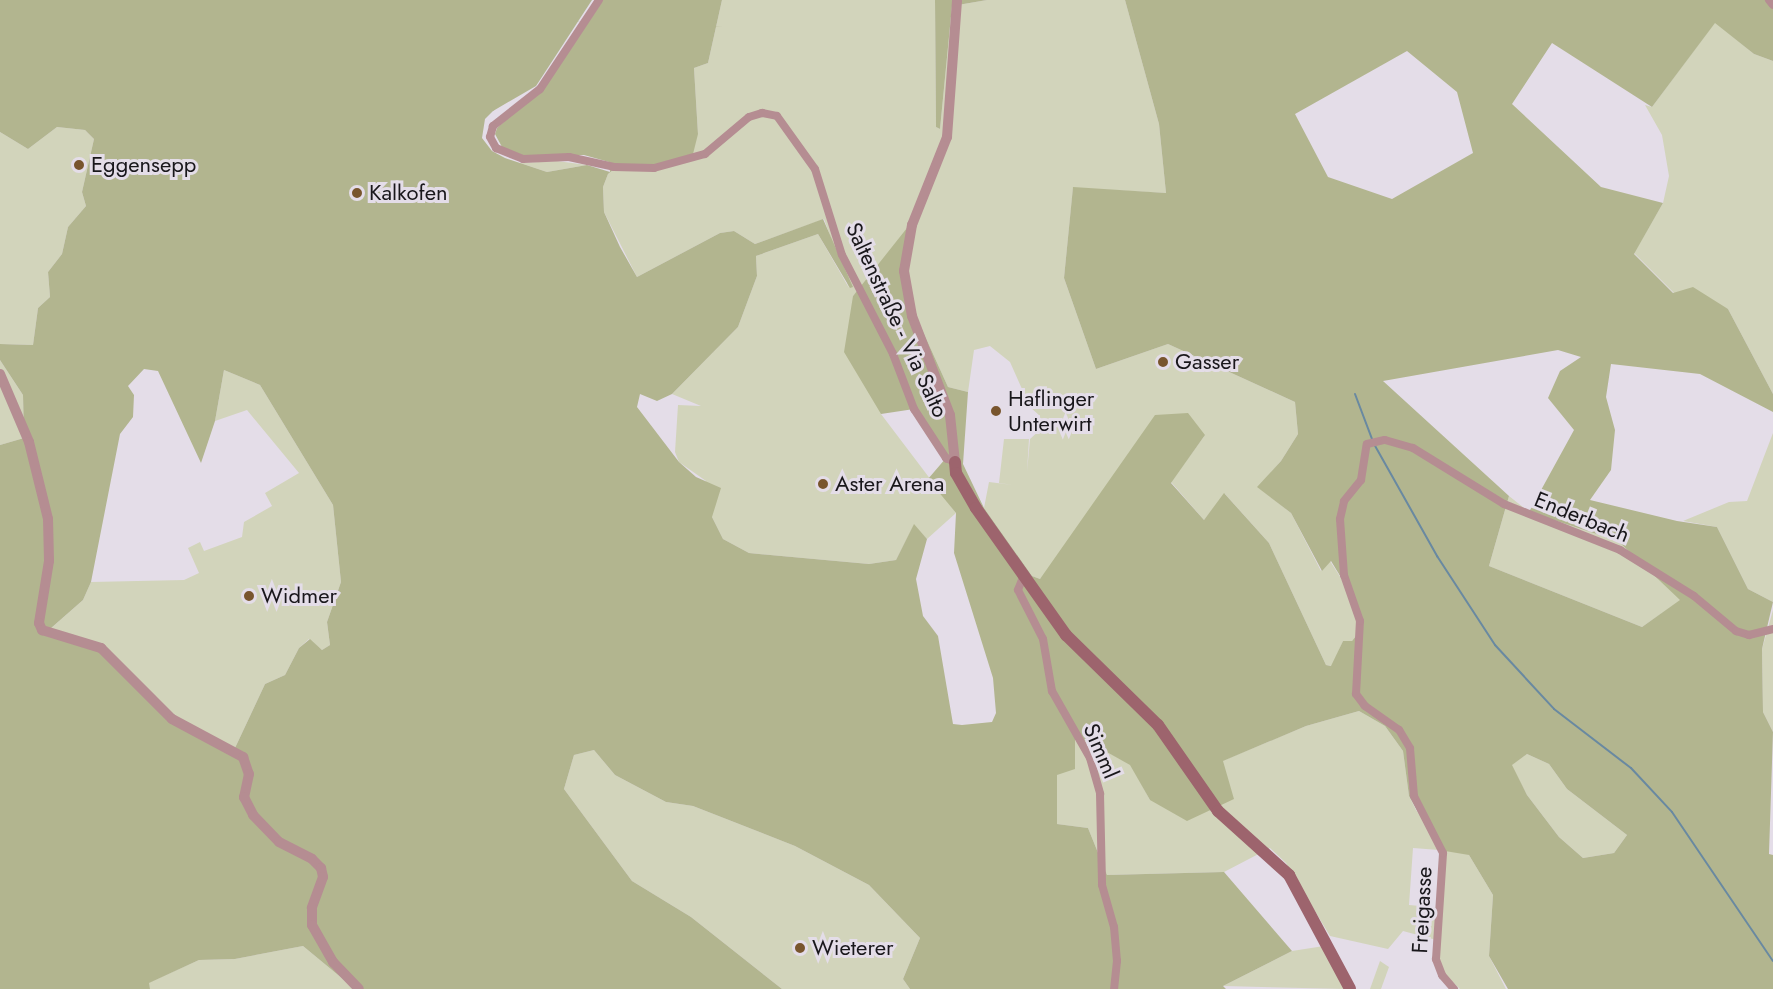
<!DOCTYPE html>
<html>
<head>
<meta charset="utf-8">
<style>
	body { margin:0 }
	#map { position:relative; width:1773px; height:989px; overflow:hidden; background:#e4dde8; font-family:Jost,sans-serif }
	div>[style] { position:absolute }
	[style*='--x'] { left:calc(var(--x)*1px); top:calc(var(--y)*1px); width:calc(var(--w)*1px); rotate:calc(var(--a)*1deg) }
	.green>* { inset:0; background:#d2d4bb }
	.forest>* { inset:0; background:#b2b58f }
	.stream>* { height:2px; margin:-1px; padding:0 1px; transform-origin:1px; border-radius:1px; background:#6989a1 }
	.minor>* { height:8px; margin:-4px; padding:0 4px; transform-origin:4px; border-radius:4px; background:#b58d92 }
	.tertiary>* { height:10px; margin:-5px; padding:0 5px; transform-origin:5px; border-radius:5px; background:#b58d92 }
	.secondary>* { height:12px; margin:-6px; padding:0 6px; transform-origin:6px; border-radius:6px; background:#9d646d }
	.dots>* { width:16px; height:16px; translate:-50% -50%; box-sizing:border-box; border:3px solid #e4dde8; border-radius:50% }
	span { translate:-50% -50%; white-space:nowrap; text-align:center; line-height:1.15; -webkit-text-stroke:6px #e4dde8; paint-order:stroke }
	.poi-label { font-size:22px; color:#19171b }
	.left { translate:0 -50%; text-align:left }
	.street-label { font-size:22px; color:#19171b }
</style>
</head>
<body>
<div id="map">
	<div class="green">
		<i style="clip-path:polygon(722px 0,935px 0,936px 127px,940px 129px,952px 6px,987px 0,1125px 0,1159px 124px,1166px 193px,1073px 188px,1064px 278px,1096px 369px,1168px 344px,1295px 402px,1298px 434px,1281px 461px,1258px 487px,1291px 513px,1321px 571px,1330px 561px,1353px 597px,1359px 632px,1352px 641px,1343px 641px,1332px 666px,1326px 665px,1269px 543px,1225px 494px,1204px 520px,1171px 482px,1205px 435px,1040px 579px,1032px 576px,984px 508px,989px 482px,1013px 485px,999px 483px,1004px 439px,1029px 439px,1027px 472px,1030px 439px,1041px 429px,1040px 416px,1030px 407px,1010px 362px,990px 346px,974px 350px,968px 392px,948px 387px,915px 314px,908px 275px,913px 230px,853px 296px,881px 414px,956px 513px,927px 539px,914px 525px,896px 560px,869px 564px,749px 553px,723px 539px,712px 517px,706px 481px,679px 462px,675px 452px,678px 405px,701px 406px,672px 394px,738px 327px,757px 276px,756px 256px,818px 234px,849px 288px,824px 219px,755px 244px,734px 231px,720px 233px,637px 277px,604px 212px,603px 187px,608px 174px,619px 165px,698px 134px,694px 68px,708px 63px)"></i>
		<i style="clip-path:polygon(1715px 22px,1754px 54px,1773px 61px,1773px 394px,1728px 309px,1674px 293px,1634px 253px,1663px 203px,1669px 176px,1662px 135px,1645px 105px,1652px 107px)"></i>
		<i style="clip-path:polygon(57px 127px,85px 130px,94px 139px,82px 192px,86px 206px,68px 227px,62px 254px,48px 272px,50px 297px,38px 308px,33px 345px,0 344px,0 132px,28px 149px)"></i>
		<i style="clip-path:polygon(557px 161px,587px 165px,547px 172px,520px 163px)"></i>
		<i style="clip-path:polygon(0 360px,23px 395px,24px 438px,0 445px)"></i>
		<i style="clip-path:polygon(224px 370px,260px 385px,333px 505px,341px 582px,327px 622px,330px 645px,322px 650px,309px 639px,299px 648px,285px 675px,265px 684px,235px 748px,180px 727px,49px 630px,83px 600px,91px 582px,184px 580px,199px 573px,188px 548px,200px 542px,204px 551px,242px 537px,244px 522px,272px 506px,265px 493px,299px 473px,247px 410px,215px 421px)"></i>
		<i style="clip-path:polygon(1773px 433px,1773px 602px,1748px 589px,1717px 527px,1683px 521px,1729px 502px,1747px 501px)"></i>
		<i style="clip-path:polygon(1509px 496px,1529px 512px,1618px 541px,1681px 600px,1642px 627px,1489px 566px)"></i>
		<i style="clip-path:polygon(1773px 610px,1773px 732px,1763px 712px,1762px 649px)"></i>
		<i style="clip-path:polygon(evenodd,1359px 711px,1385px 726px,1403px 751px,1409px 796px,1416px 810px,1430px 829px,1469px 855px,1493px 895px,1489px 956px,1506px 989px,1460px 989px,1446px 976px,1440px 960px,1440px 941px,1403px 931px,1388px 949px,1330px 936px,1286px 863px,1270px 848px,1224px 872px,1107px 875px,1088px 828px,1057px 824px,1057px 775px,1075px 739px,1087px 741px,1131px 765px,1150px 800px,1222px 761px,1306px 726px,1359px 711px,1413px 848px,1439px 850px,1442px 908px,1409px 905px,1413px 848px)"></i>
		<i style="clip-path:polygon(594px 750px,615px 775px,666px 802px,693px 806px,795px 846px,869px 885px,920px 938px,903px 979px,910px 989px,782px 989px,691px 917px,632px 881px,564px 789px,574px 755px)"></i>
		<i style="clip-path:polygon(1527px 754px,1549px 764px,1567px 789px,1627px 835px,1614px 853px,1583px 858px,1559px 837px,1527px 795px,1511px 765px)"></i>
		<i style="clip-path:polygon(303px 946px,355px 989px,150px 989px,148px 983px,199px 960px,235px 959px)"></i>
		<i style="clip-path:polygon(1324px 946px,1346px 989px,1223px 986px,1292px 951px)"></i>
		<i style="clip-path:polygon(1380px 961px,1389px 967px,1381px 989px,1370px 989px)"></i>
	</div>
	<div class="forest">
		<i style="clip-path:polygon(evenodd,0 0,592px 0,536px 86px,493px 111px,485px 119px,482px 138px,492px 151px,505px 158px,547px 172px,587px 165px,610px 172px,609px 162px,584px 155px,522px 155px,502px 147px,495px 134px,497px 128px,549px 81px,603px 0,722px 0,708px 63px,694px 68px,698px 134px,693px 154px,668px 164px,619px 165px,608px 174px,603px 187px,604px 212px,620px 247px,637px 277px,720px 233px,734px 231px,755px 244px,823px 219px,853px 287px,850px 288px,818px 234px,756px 256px,757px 276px,738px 327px,672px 394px,657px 401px,640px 394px,637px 407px,679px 462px,696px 477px,721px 488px,712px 517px,723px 539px,749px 553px,869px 564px,896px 560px,914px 524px,927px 539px,916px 579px,923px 616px,938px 636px,953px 724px,962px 725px,992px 722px,996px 713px,993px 678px,954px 553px,956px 513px,928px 479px,946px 458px,914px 409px,881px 414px,844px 352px,853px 296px,907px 228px,901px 272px,915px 314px,948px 387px,968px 392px,963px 464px,984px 508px,1032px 576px,1040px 579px,1155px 415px,1188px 413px,1205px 435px,1171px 483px,1204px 520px,1224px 493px,1269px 543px,1326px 665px,1331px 666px,1343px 641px,1352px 641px,1359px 632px,1353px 597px,1331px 561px,1322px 571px,1291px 513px,1257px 487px,1281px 461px,1298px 434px,1295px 402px,1168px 344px,1096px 369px,1064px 278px,1073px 187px,1166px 193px,1159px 124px,1125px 0,1773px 0,1773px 61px,1754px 54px,1715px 23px,1652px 107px,1552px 43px,1512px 104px,1601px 187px,1663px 203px,1634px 254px,1673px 293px,1693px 287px,1728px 309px,1773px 394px,1773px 412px,1700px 374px,1611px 364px,1606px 397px,1615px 430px,1611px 470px,1590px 500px,1677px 521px,1717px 527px,1748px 589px,1773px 602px,1762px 649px,1763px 712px,1773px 732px,1769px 854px,1773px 855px,1773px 989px,1508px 989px,1489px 956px,1493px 895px,1469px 855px,1439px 850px,1409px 796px,1403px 751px,1385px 726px,1359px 711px,1306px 726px,1223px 761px,1234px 799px,1187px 821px,1150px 800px,1130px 765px,1087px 741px,1075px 740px,1075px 769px,1057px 775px,1057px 824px,1088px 828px,1107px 875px,1224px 872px,1292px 951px,1223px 986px,1226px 989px,910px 989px,903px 979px,920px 938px,869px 885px,795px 846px,693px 806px,666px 802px,615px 775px,594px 750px,574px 755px,564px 789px,632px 881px,691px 917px,782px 989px,355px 989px,303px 946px,235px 959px,199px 960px,149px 983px,150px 989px,0 989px,0 445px,24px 438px,23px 395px,0 360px,0 344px,33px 345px,38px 308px,50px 297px,48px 272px,62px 254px,68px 227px,86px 206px,82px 192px,94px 139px,85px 130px,57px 127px,28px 149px,0 132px,0 0,1407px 51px,1457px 92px,1473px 153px,1392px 199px,1328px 177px,1295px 114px,1407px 51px,0 0,1558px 350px,1581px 357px,1560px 371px,1548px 398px,1574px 430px,1529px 512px,1618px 541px,1680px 600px,1642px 627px,1489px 566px,1509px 496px,1383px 381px,1558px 350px,0 0,144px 369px,158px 371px,201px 463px,215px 421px,224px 370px,260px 385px,333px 505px,341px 582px,327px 622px,330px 645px,322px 650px,310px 639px,299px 648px,285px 675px,265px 684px,235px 748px,180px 727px,99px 646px,50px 629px,83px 600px,91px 582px,120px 434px,133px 417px,134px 395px,128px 386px,144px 369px,0 0,1527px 754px,1549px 764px,1567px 789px,1627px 835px,1614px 853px,1583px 858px,1559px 837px,1527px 795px,1512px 765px,1527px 754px)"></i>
		<i style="clip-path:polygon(935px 0,987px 0,952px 6px,940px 129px,936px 127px)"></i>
	</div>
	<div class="stream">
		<i style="--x:1355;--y:394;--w:48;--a:69.3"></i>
		<i style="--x:1374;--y:444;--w:129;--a:60.6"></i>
		<i style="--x:1437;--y:556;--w:106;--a:56.9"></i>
		<i style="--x:1495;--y:645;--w:87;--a:47.3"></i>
		<i style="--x:1554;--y:709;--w:97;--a:37.5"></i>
		<i style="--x:1631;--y:768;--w:60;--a:47"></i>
		<i style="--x:1672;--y:812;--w:180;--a:55.9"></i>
	</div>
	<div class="minor">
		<i style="--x:599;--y:0;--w:107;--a:123.5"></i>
		<i style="--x:540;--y:89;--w:60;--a:141.8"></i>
		<i style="--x:493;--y:126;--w:11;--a:105"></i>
		<i style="--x:490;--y:137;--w:13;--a:61"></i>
		<i style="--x:496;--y:148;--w:29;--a:22"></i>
		<i style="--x:523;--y:159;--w:46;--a:-2.5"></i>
		<i style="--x:569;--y:157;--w:46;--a:12.5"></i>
		<i style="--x:614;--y:167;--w:40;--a:1.4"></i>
		<i style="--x:654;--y:168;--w:53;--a:-15.4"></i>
		<i style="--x:705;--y:154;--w:57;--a:-40.1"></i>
		<i style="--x:749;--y:117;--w:14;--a:-17"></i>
		<i style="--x:762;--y:113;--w:15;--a:11"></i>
		<i style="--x:777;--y:116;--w:65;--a:54.4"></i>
		<i style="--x:815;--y:169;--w:90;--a:72.6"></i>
		<i style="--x:842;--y:255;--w:111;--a:62.7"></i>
		<i style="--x:893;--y:354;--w:59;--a:69.1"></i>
		<i style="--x:914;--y:409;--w:59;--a:56.9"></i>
		<i style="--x:946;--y:458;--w:10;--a:24"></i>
		<i style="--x:1769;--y:0;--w:6;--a:51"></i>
		<i style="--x:1024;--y:575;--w:16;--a:112"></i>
		<i style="--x:1018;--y:590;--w:55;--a:63"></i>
		<i style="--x:1043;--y:639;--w:53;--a:80.2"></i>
		<i style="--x:1052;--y:691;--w:77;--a:60.4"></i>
		<i style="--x:1090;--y:758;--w:37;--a:74"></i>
		<i style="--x:1100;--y:794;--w:91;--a:88.7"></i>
		<i style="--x:1102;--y:885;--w:44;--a:74.1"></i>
		<i style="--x:1114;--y:927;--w:34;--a:85"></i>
		<i style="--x:1117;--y:961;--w:28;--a:96"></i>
		<i style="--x:1454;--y:989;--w:18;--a:-131"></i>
		<i style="--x:1442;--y:975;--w:17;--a:-111"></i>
		<i style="--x:1436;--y:959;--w:106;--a:-86.2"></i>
		<i style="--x:1443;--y:853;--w:64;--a:-117"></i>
		<i style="--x:1414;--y:796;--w:48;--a:-94.8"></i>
		<i style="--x:1410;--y:748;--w:21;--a:-121"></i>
		<i style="--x:1399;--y:730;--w:42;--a:-144.8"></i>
		<i style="--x:1365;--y:706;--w:15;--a:-127"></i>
		<i style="--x:1356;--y:694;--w:73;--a:-86.9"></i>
		<i style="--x:1360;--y:621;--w:49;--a:-109.2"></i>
		<i style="--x:1344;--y:575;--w:56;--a:-94.1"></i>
		<i style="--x:1340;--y:519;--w:18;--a:-77"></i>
		<i style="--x:1344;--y:501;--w:27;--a:-51"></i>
		<i style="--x:1361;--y:480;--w:36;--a:-81"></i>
		<i style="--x:1367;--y:444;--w:18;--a:-13"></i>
		<i style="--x:1385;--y:440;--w:29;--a:16"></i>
		<i style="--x:1413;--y:448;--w:107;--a:31.6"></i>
		<i style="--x:1504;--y:504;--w:125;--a:21.6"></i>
		<i style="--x:1620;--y:550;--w:87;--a:31.9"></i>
		<i style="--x:1694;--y:596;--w:55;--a:39.8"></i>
		<i style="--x:1736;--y:631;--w:14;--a:17"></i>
		<i style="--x:1749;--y:635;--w:25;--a:-14"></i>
	</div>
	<div class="tertiary">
		<i style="--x:0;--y:374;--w:74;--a:66.9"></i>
		<i style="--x:29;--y:442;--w:79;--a:76.1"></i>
		<i style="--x:48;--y:519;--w:42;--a:88.6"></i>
		<i style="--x:49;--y:561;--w:63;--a:99.2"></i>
		<i style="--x:39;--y:623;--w:8;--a:67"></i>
		<i style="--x:42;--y:630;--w:62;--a:17"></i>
		<i style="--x:101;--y:648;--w:100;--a:45"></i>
		<i style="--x:172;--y:719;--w:81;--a:28.2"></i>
		<i style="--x:243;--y:757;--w:18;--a:71"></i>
		<i style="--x:249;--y:774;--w:24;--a:102"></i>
		<i style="--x:244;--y:797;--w:20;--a:63"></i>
		<i style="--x:253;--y:815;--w:37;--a:46"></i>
		<i style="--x:279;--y:842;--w:37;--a:27"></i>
		<i style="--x:312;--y:859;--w:13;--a:45"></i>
		<i style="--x:321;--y:868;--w:9;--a:77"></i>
		<i style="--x:323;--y:877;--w:33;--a:110"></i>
		<i style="--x:312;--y:908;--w:17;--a:90"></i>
		<i style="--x:312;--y:925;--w:43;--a:60.4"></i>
		<i style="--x:333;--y:962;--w:37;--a:46"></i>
		<i style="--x:955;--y:462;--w:47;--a:-96.1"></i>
		<i style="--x:950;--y:415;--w:106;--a:-111"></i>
		<i style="--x:912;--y:316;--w:46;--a:-100.1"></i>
		<i style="--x:904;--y:271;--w:47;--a:-80.1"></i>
		<i style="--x:912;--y:225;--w:95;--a:-68.3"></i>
		<i style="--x:947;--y:137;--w:137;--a:-85.8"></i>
	</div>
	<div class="secondary">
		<i style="--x:955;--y:462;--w:11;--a:85"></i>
		<i style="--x:956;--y:473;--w:40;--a:60.3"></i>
		<i style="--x:976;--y:508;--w:156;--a:54.7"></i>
		<i style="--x:1066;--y:635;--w:129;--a:44.4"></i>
		<i style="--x:1158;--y:725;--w:105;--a:55.1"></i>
		<i style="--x:1218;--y:811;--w:96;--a:42"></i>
		<i style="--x:1289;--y:875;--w:129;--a:61.8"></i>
	</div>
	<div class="dots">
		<i style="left:79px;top:165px;background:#78552d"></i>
		<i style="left:357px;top:193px;background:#78552d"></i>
		<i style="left:1163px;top:362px;background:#78552d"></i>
		<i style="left:996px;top:411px;background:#78552d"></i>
		<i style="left:823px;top:484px;background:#78552d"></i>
		<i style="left:249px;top:596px;background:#78552d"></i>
		<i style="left:800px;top:948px;background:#78552d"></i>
	</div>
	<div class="poi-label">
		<span class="left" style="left:91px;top:165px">Eggensepp</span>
		<span class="left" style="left:369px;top:193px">Kalkofen</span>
		<span class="left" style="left:1175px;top:362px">Gasser</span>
		<span class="left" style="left:1008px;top:411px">Haflinger<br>Unterwirt</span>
		<span class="left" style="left:835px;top:484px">Aster Arena</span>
		<span class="left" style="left:261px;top:596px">Widmer</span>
		<span class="left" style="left:812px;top:948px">Wieterer</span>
	</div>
	<div class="street-label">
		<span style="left:897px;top:320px;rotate:65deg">Saltenstraße - Via Salto</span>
		<span style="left:1582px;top:517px;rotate:22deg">Enderbach</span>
		<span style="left:1101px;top:751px;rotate:67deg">Simml</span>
		<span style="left:1422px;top:910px;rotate:-87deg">Freigasse</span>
	</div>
</div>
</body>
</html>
